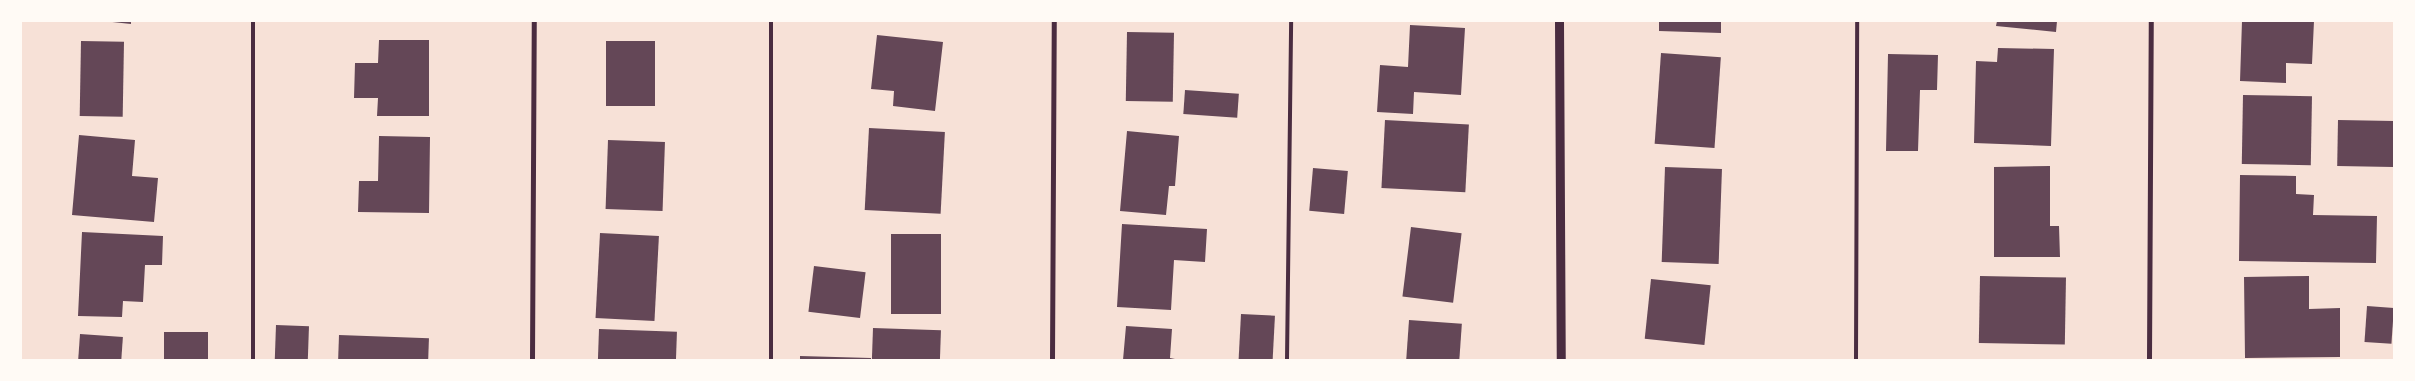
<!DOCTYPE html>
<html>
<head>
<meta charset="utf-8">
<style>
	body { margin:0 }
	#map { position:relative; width:2415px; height:381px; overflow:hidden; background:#f7e1d7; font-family:"IBM Plex Sans",sans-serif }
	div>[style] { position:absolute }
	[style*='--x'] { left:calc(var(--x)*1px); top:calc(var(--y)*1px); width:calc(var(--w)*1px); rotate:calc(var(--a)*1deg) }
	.building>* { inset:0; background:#644757; transform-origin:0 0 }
	.service>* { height:4px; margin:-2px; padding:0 2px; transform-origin:2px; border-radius:2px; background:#4a2c40 }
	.minor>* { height:5px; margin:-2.5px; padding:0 2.5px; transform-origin:2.5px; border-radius:2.5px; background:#4a2c40 }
	.tertiary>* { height:9px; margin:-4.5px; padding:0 4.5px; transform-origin:4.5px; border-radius:4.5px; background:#4a2c40 }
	span { translate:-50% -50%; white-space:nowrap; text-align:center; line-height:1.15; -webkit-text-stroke:4px #fffaf5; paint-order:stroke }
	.frame { position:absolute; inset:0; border:22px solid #fffaf5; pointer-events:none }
</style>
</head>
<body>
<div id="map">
	<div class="building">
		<i style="clip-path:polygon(103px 21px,131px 21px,131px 24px)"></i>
		<i style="clip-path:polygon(1659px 21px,1721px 21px,1721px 33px,1659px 31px)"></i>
		<i style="clip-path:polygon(1997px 21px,2057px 21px,2056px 32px,1996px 26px)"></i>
		<i style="clip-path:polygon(2242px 21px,2314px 21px,2312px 64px,2286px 63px,2286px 83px,2240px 81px)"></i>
		<i style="clip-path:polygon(1410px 25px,1465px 28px,1461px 95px,1414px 92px,1413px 114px,1377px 112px,1380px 65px,1408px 67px)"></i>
		<i style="left:1127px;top:32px;width:47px;height:69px;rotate:1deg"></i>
		<i style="clip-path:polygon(877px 35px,943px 42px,935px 111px,893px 106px,894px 91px,871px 89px)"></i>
		<i style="clip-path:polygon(379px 40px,429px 40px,429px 116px,377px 116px,378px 98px,354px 98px,355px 63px,378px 63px)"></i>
		<i style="left:81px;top:41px;width:43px;height:75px;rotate:1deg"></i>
		<i style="left:606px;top:41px;width:49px;height:65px"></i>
		<i style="clip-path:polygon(1998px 48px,2054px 49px,2051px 146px,1974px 143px,1976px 61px,1997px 62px)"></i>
		<i style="left:1661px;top:53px;width:60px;height:91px;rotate:4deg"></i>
		<i style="clip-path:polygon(1888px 54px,1938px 55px,1937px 90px,1920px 90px,1918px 151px,1886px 151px)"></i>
		<i style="left:1185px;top:90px;width:54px;height:24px;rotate:4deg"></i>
		<i style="left:2243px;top:95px;width:69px;height:69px;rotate:1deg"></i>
		<i style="left:1385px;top:120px;width:84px;height:68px;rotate:3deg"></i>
		<i style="left:2338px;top:120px;width:56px;height:46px;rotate:1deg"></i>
		<i style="left:869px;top:128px;width:76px;height:82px;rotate:3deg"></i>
		<i style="clip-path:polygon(1127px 131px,1179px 136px,1175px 186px,1169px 186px,1166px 215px,1120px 211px)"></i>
		<i style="clip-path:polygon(79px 135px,135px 140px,132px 176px,158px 178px,154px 222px,72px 215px)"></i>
		<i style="clip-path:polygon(379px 136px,430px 137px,429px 213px,358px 212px,359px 181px,378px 181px)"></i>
		<i style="left:608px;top:140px;width:57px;height:69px;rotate:2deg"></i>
		<i style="clip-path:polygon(2050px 166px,2050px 226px,2059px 226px,2060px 257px,1994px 257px,1994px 167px)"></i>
		<i style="left:1665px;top:167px;width:57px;height:95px;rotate:2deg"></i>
		<i style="left:1313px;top:168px;width:35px;height:43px;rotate:5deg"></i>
		<i style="clip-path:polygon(2240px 175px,2296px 176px,2296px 194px,2314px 195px,2313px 215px,2377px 216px,2376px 263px,2239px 261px)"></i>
		<i style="clip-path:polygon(1122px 224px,1207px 229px,1205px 262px,1174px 260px,1171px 310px,1117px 307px)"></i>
		<i style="left:1411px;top:227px;width:51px;height:70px;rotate:7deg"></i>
		<i style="clip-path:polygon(82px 232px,163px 236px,162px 265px,145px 265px,143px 302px,123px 301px,122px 317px,78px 316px)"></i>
		<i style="left:600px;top:233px;width:59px;height:85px;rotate:3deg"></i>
		<i style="left:891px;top:234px;width:50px;height:80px"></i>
		<i style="left:814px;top:266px;width:52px;height:46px;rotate:7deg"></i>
		<i style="left:1980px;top:276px;width:86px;height:67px;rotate:1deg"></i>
		<i style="clip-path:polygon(2309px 276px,2309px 309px,2340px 308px,2340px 357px,2245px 358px,2244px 277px)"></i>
		<i style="left:1651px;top:279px;width:60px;height:60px;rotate:6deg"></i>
		<i style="left:2367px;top:306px;width:27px;height:36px;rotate:4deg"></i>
		<i style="left:1241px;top:314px;width:34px;height:46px;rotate:3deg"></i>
		<i style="left:1409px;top:320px;width:53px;height:40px;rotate:4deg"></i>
		<i style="left:276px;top:325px;width:33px;height:35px;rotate:2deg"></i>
		<i style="clip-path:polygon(1126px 326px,1172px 329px,1170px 358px,1180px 360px,1123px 360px)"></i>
		<i style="left:873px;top:328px;width:68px;height:32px;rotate:2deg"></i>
		<i style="left:599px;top:329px;width:78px;height:31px;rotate:2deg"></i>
		<i style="left:164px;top:332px;width:44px;height:28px"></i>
		<i style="left:80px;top:334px;width:43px;height:26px;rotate:4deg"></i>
		<i style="left:339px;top:335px;width:90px;height:25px;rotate:2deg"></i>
		<i style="clip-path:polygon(800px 356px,871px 358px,871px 360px,800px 360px)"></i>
	</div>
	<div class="service">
		<i style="--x:253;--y:21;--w:339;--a:90"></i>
		<i style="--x:771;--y:360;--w:339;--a:-90"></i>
		<i style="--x:1287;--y:360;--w:339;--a:-89.3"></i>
		<i style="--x:1856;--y:360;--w:339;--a:-89.8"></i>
	</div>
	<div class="minor">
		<i style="--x:532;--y:360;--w:339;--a:-89.7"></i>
		<i style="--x:1052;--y:360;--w:339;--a:-89.7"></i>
		<i style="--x:2149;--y:360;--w:339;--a:-89.7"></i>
	</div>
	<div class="tertiary">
		<i style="--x:1559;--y:21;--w:339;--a:89.7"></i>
	</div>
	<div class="frame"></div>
</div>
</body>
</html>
